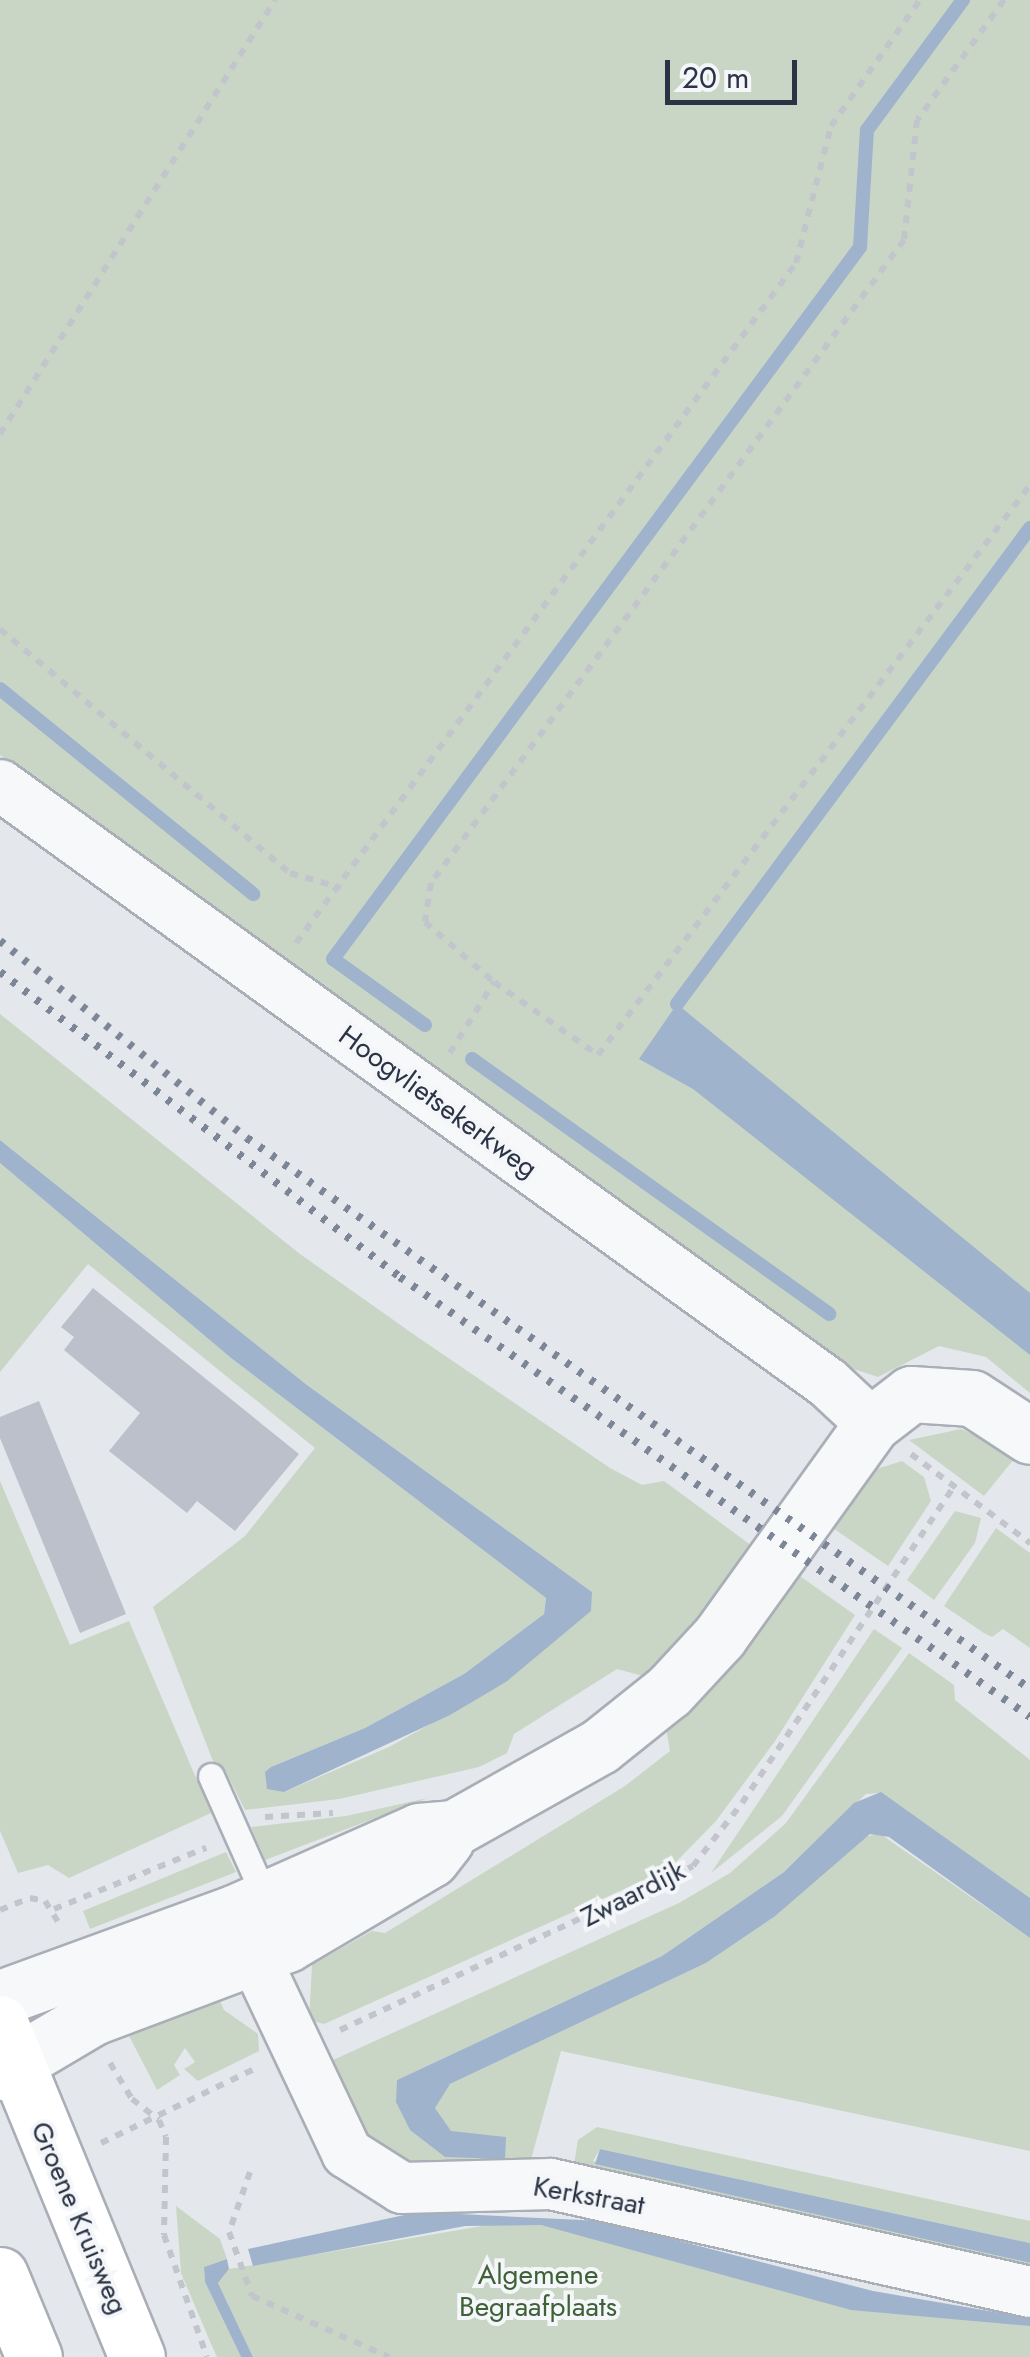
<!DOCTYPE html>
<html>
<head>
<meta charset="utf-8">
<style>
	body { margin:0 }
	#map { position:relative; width:1030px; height:2357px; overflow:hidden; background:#e4e7ec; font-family:Jost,sans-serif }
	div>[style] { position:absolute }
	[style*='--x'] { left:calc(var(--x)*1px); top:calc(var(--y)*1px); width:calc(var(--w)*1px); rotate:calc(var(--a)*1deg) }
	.green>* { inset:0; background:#c9d6c5 }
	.water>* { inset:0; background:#9fb4cc }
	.stream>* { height:14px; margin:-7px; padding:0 7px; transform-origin:7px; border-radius:7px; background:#9fb4cc }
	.building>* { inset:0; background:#bbc0ca }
	.path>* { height:6px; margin-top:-3px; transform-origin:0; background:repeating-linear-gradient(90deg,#c2c5cb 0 8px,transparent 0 16px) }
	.roads { filter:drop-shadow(2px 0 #a9aeb7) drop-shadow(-2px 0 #a9aeb7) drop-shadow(0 2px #a9aeb7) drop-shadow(0 -2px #a9aeb7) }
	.service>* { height:25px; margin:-12.5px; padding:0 12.5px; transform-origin:12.5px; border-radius:12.5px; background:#f7f8fa }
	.minor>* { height:50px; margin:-25px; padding:0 25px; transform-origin:25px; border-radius:25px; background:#f7f8fa }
	.tertiary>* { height:55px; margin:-27.5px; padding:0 27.5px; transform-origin:27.5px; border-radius:27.5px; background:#f7f8fa }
	.primary>* { height:55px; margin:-27.5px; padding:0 27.5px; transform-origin:27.5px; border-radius:27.5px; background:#fff }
	.rail>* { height:8px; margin-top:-4px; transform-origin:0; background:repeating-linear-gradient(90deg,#7d8696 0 5px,transparent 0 15px) }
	span { translate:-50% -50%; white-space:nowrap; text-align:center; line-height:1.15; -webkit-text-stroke:8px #f4f6f9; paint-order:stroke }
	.street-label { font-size:28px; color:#2b3445 }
	.park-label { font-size:28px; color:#3f6138 }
	.scale { position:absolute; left:665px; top:60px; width:132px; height:45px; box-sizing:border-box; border:5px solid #2b3445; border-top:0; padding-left:12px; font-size:30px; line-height:35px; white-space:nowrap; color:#2b3445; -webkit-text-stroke:8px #f4f6f9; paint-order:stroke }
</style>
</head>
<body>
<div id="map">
	<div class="green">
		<i style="clip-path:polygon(0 0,1030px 0,1030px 1393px,986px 1357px,939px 1346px,878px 1377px,826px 1360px,0 755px)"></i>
		<i style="clip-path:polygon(0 1014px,300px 1254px,416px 1336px,610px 1468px,642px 1485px,664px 1481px,752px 1546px,673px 1648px,643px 1676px,617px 1669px,514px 1734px,507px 1753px,479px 1767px,339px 1799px,245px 1810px,226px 1772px,218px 1774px,153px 1607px,245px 1536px,315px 1448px,88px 1264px,0 1372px,0 1163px,231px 1358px,546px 1598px,544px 1614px,464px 1674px,365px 1728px,271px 1767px,284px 1792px,389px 1747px,506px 1682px,592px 1592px,307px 1385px,0 1140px)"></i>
		<i style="clip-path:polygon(961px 1429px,1018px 1454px,984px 1496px,909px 1440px)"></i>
		<i style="clip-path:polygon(902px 1461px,924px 1477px,931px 1501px,888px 1566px,830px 1526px,870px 1471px)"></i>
		<i style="clip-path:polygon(0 1481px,70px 1645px,129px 1621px,211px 1813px,69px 1878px,48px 1865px,18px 1873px,0 1831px)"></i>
		<i style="clip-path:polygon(955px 1511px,981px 1518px,975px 1543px,934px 1600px,907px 1580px)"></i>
		<i style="clip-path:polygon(996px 1528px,1030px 1553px,1030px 1648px,1003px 1629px,992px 1637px,984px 1633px,944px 1606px)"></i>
		<i style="clip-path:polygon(797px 1574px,855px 1615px,775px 1741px,716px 1821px,669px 1869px,324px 2024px,309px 2020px,312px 1965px,372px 1931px,385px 1933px,625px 1786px,670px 1751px,666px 1728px,764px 1623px)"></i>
		<i style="clip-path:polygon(874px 1629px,902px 1648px,782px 1816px,711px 1873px)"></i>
		<i style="clip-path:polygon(909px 1653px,954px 1685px,955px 1700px,1030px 1760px,1030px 1898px,881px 1793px,866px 1794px,784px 1872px,662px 1956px,397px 2080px,410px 2130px,505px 2137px,451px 2132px,435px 2108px,435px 2098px,450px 2084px,706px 1963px,774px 1917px,861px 1838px,879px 1833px,1030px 1938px,1030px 2151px,561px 2051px,530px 2163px,402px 2170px,373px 2158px,322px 2065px,679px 1903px,730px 1873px,786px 1823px)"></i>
		<i style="clip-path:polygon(428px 1798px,265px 1860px,251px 1827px,346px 1816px)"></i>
		<i style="clip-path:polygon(226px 1852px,236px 1872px,90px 1929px,83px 1911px)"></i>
		<i style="clip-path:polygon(216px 1992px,224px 2010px,258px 2034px,259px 2051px,198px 2081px,184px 2069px,195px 2062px,185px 2048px,174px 2065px,180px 2075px,157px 2090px,125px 2028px)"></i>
		<i style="clip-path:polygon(597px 2127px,1030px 2221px,1030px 2243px,600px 2149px,593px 2161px,1030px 2263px,1030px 2274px,574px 2164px,578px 2140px)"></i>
		<i style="clip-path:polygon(176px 2206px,220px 2239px,227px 2259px,204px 2267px,205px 2282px,241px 2357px,217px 2357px,212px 2346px,181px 2273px)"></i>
		<i style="clip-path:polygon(500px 2223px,541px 2225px,950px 2316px,1030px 2326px,1030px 2357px,253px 2357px,218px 2283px,229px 2269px)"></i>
	</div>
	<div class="water">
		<i style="clip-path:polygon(677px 1004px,1030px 1293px,1030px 1355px,693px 1089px,639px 1059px)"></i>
		<i style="clip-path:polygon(0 1140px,307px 1385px,592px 1592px,591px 1611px,506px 1682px,450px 1715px,284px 1792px,267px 1789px,265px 1772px,271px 1767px,365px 1728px,464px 1674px,544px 1614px,546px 1598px,231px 1358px,0 1163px)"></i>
		<i style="clip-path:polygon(881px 1792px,1030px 1898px,1030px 1938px,889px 1837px,870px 1834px,774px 1917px,706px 1963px,450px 2084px,435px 2108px,451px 2131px,506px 2137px,505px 2159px,445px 2157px,410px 2130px,396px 2102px,397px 2080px,662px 1956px,784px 1872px,854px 1803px)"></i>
		<i style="clip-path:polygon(600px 2149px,1030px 2243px,1030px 2263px,595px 2164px)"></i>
		<i style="clip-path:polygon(418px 2212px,602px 2221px,873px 2291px,1030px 2318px,1030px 2326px,851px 2310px,541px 2225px,465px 2226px,253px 2266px,248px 2249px)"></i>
		<i style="clip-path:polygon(227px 2259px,229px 2269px,218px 2283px,253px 2357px,241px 2357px,205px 2282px,204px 2267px)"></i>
	</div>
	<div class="stream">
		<i style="--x:0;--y:689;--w:326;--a:39"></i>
		<i style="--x:677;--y:1004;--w:593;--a:-53.44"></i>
		<i style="--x:425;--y:1025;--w:113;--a:-144.3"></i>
		<i style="--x:333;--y:959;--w:886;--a:-53.49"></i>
		<i style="--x:860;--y:247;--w:117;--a:-86.6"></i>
		<i style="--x:867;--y:130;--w:162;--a:-53.6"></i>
		<i style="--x:472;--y:1059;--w:439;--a:35.5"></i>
	</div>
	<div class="building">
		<i style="clip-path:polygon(93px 1288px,299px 1454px,235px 1531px,197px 1501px,187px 1513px,109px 1451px,140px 1413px,64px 1350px,74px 1337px,61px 1327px)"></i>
		<i style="clip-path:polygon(39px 1401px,126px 1614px,80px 1633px,0 1438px,0 1417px)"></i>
	</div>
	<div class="path">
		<i style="--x:1004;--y:0;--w:148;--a:125.9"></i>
		<i style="--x:917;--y:120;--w:121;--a:96.2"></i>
		<i style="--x:904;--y:240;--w:798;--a:126.34"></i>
		<i style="--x:431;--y:883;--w:39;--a:99"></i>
		<i style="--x:425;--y:922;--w:91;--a:41"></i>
		<i style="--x:494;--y:982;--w:127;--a:35.1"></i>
		<i style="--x:598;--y:1055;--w:715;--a:-52.84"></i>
		<i style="--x:0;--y:434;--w:514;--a:-57.64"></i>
		<i style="--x:0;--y:629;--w:379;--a:40.1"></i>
		<i style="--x:290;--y:873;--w:53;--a:16.4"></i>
		<i style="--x:296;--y:943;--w:844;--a:-53.67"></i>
		<i style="--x:796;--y:263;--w:141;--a:-75.7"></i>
		<i style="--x:831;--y:126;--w:154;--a:-54.8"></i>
		<i style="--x:450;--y:1053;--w:84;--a:-58.2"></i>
		<i style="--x:911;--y:1454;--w:149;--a:36.8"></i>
		<i style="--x:265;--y:1817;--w:68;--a:-3.4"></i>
		<i style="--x:54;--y:1909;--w:164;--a:-21.9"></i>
		<i style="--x:0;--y:1910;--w:32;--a:-22"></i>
		<i style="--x:30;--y:1898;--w:15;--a:11"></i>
		<i style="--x:45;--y:1901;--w:28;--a:58"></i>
		<i style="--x:340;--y:2030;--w:389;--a:-24.9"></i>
		<i style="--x:693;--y:1866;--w:80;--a:-52.1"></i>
		<i style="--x:742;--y:1803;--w:379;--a:-56.2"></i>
		<i style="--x:110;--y:2063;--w:42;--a:58.6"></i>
		<i style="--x:132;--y:2099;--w:34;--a:38"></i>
		<i style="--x:159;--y:2120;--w:18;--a:68"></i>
		<i style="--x:166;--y:2137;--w:98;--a:91.2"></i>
		<i style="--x:164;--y:2235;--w:129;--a:70.6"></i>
		<i style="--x:101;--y:2143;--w:172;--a:-25.8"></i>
		<i style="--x:250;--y:2172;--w:64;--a:109.3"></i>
		<i style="--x:229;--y:2232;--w:68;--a:70.2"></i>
		<i style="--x:252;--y:2296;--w:150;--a:24"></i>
	</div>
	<div class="roads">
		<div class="service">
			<i style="--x:211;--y:1776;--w:140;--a:66"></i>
		</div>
		<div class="minor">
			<i style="--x:0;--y:785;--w:1021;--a:35.84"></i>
			<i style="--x:828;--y:1383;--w:60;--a:43"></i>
			<i style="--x:236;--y:1918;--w:260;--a:64.7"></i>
			<i style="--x:347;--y:2153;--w:65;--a:32.5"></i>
			<i style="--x:402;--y:2188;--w:149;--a:-1.5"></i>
			<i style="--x:551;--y:2184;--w:491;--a:12.7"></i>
		</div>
		<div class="tertiary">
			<i style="--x:0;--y:1998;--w:249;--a:-20"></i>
			<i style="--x:234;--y:1913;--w:202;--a:-23.9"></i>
			<i style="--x:419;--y:1831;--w:35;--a:-5"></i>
			<i style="--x:454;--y:1828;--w:167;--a:-29.3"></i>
			<i style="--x:600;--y:1746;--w:88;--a:-38.6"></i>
			<i style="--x:669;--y:1691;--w:74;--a:-47.2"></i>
			<i style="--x:719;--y:1637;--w:262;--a:-54.3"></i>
			<i style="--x:872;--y:1424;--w:49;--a:-37.6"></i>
			<i style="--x:911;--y:1394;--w:61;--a:3.8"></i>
			<i style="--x:972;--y:1398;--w:69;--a:33.2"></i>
			<i style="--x:0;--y:2072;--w:108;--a:-30.6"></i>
			<i style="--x:93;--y:2017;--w:207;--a:-20.6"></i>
			<i style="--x:287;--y:1944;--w:167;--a:-30.6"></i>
			<i style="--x:431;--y:1859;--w:24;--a:-52"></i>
		</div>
		<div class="primary">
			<i style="--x:0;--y:2023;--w:361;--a:67.7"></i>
			<i style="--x:0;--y:2275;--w:89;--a:67.5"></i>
		</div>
	</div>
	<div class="rail">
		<i style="--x:0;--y:941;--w:316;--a:38.6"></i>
		<i style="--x:247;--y:1138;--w:957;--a:35.13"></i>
		<i style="--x:0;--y:972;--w:503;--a:37.33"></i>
		<i style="--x:400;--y:1277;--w:768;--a:34.93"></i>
	</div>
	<div class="street-label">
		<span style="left:438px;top:1102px;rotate:36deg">Hoogvlietsekerkweg</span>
		<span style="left:633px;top:1894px;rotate:-27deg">Zwaardijk</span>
		<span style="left:589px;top:2196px;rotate:10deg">Kerkstraat</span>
		<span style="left:79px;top:2218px;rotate:67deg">Groene Kruisweg</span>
	</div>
	<div class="park-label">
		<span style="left:538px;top:2291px">Algemene<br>Begraafplaats</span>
	</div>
	<div class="scale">20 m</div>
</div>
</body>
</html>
